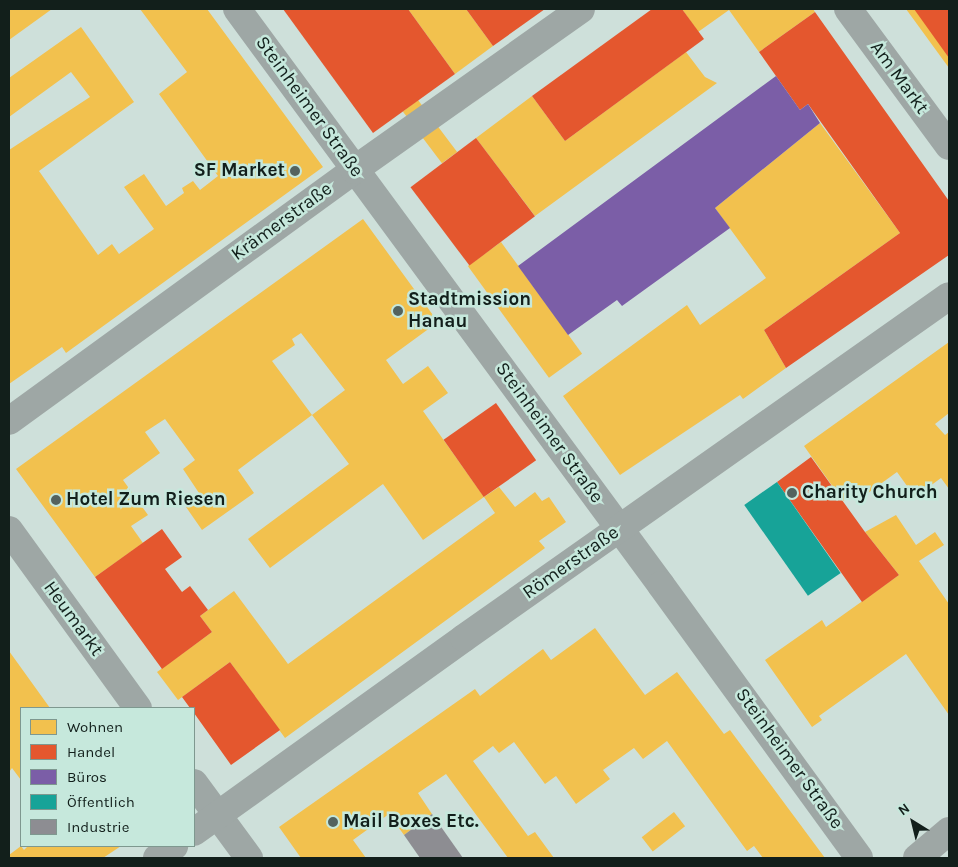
<!DOCTYPE html>
<html>
<head>
<meta charset="utf-8">
<style>
	body { margin:0 }
	#map { position:relative; width:958px; height:867px; overflow:hidden; background:#cee0da; font-family:Karla,sans-serif }
	div>[style] { position:absolute }
	[style*='--x'] { left:calc(var(--x)*1px); top:calc(var(--y)*1px); width:calc(var(--w)*1px); rotate:calc(var(--a)*1deg) }
	.homes>* { inset:0; background:#f2c14e; transform-origin:0 0 }
	.shops>* { inset:0; background:#e4572e; transform-origin:0 0 }
	.offices>* { inset:0; background:#7b5ea7 }
	.public>* { inset:0; background:#17a398; transform-origin:0 0 }
	.industry>* { inset:0; background:#8d8d92 }
	.street>* { height:28px; margin:-14px; padding:0 14px; transform-origin:14px; border-radius:14px; background:#9ea7a5 }
	.dots>* { width:14px; height:14px; translate:-50% -50%; box-sizing:border-box; border:2px solid #c6e8dc; border-radius:50% }
	span { translate:-50% -50%; white-space:nowrap; text-align:center; line-height:1.15; -webkit-text-stroke:5px #c6e8dc; paint-order:stroke }
	.street-label { font-size:19px; color:#121f1b }
	.poi-label { font-size:19px; color:#121f1b; font-weight:700 }
	.right { translate:-100% -50%; text-align:right }
	.left { translate:0 -50%; text-align:left }
	.frame { position:absolute; inset:0; border:10px solid #121f1b; pointer-events:none }
	.legend { position:absolute; left:20px; top:707px; width:175px; height:140px; box-sizing:border-box; background:#c6e8dc; border:1px solid #7e988f; margin:0; padding:6px 9px; list-style:none; font-size:15px; color:#121f1b }
	.legend li { display:flex; align-items:center; gap:10px; height:25px }
	.legend b { width:25px; border:1px solid #7e988f }
	.north { position:absolute; left:888px; top:797px; width:50px; height:50px; -webkit-text-stroke:4px #c6e8dc; paint-order:stroke; rotate:324deg; font-size:14px; font-weight:700; line-height:20px; text-align:center; color:#121f1b }
	.north::after { content:''; display:block; margin:auto; width:18px; height:22px; background:#121f1b; clip-path:polygon(50% 0,100% 100%,50% 72%,0 100%) }
</style>
</head>
<body>
<div id="map">
	<div class="homes">
		<i style="clip-path:polygon(9px 9px,52px 9px,9px 40px)"></i>
		<i style="clip-path:polygon(140px 9px,207px 9px,323px 167px,66px 353px,62px 347px,9px 384px,9px 150px,90px 97px,71px 72px,9px 117px,9px 78px,81px 27px,134px 102px,39px 171px,98px 255px,112px 244px,119px 254px,154px 229px,124px 187px,144px 174px,166px 206px,184px 193px,182px 188px,193px 181px,200px 190px,218px 176px,159px 94px,187px 72px)"></i>
		<i style="clip-path:polygon(408px 9px,466px 9px,493px 46px,455px 74px)"></i>
		<i style="clip-path:polygon(682px 9px,813px 9px,815px 12px,759px 52px,729px 10px,698px 32px)"></i>
		<i style="clip-path:polygon(906px 9px,949px 9px,949px 68px)"></i>
		<i style="clip-path:polygon(686px 52px,705px 77px,717px 83px,535px 216px,476px 138px,532px 96px,565px 141px)"></i>
		<i style="left:418px;top:100px;width:65px;height:19px;rotate:53deg"></i>
		<i style="clip-path:polygon(820px 123px,900px 233px,764px 330px,786px 368px,743px 399px,740px 395px,620px 475px,563px 396px,687px 305px,700px 325px,766px 278px,715px 208px)"></i>
		<i style="clip-path:polygon(evenodd,363px 219px,438px 322px,386px 360px,403px 384px,428px 366px,448px 393px,423px 411px,484px 497px,423px 540px,383px 484px,270px 568px,248px 539px,349px 464px,312px 415px,238px 470px,254px 493px,202px 530px,186px 507px,201px 496px,183px 469px,195px 460px,165px 419px,145px 432px,160px 453px,123px 480px,148px 515px,131px 526px,143px 543px,95px 577px,16px 469px,363px 219px,301px 333px,345px 390px,312px 415px,272px 361px,295px 345px,292px 339px,301px 333px)"></i>
		<i style="left:501px;top:242px;width:138px;height:41px;rotate:54deg"></i>
		<i style="clip-path:polygon(949px 342px,949px 413px,935px 424px,945px 435px,949px 432px,949px 489px,941px 478px,915px 497px,897px 472px,868px 493px,864px 487px,843px 501px,804px 446px)"></i>
		<i style="clip-path:polygon(499px 487px,515px 507px,535px 492px,542px 501px,549px 497px,566px 522px,539px 541px,545px 548px,285px 738px,230px 662px,178px 700px,157px 672px,212px 632px,200px 616px,234px 591px,288px 664px,495px 513px,484px 497px)"></i>
		<i style="clip-path:polygon(896px 515px,916px 545px,935px 532px,944px 545px,919px 561px,949px 604px,949px 715px,906px 654px,819px 716px,822px 720px,812px 727px,765px 660px,822px 620px,826px 627px,899px 575px,865px 532px)"></i>
		<i style="clip-path:polygon(595px 628px,645px 695px,677px 672px,724px 734px,730px 730px,825px 858px,763px 858px,754px 846px,747px 851px,667px 741px,643px 759px,634px 748px,603px 770px,610px 779px,576px 804px,556px 776px,545px 784px,514px 742px,499px 753px,493px 746px,473px 761px,528px 836px,535px 832px,554px 858px,508px 858px,446px 774px,418px 793px,432px 814px,404px 835px,389px 814px,353px 840px,366px 858px,301px 858px,279px 827px,475px 689px,480px 696px,543px 649px,551px 660px)"></i>
		<i style="clip-path:polygon(9px 651px,50px 708px,21px 708px,21px 780px,12px 768px,9px 772px)"></i>
		<i style="left:674px;top:812px;width:18px;height:41px;rotate:52deg"></i>
		<i style="clip-path:polygon(21px 846px,24px 850px,28px 846px,121px 846px,103px 858px,10px 858px,9px 855px)"></i>
	</div>
	<div class="shops">
		<i style="clip-path:polygon(283px 9px,408px 9px,455px 74px,373px 133px)"></i>
		<i style="clip-path:polygon(466px 9px,545px 9px,493px 46px)"></i>
		<i style="clip-path:polygon(652px 9px,682px 9px,704px 39px,565px 141px,532px 96px)"></i>
		<i style="clip-path:polygon(914px 9px,949px 9px,949px 58px)"></i>
		<i style="clip-path:polygon(815px 12px,949px 201px,949px 255px,786px 368px,764px 330px,900px 233px,808px 104px,800px 110px,759px 52px)"></i>
		<i style="left:476px;top:138px;width:98px;height:82px;rotate:53deg"></i>
		<i style="left:496px;top:403px;width:70px;height:64px;rotate:55deg"></i>
		<i style="clip-path:polygon(811px 457px,865px 532px,899px 575px,862px 602px,777px 482px)"></i>
		<i style="clip-path:polygon(162px 529px,182px 557px,165px 569px,182px 592px,190px 586px,208px 610px,200px 616px,212px 632px,162px 669px,95px 577px)"></i>
		<i style="clip-path:polygon(230px 662px,280px 730px,231px 765px,194px 713px,194px 708px,190px 708px,182px 697px)"></i>
	</div>
	<div class="offices">
		<i style="clip-path:polygon(776px 76px,800px 110px,808px 104px,820px 123px,715px 208px,730px 228px,622px 306px,617px 300px,568px 335px,518px 266px)"></i>
	</div>
	<div class="public">
		<i style="left:777px;top:482px;width:111px;height:40px;rotate:55deg"></i>
	</div>
	<div class="industry">
		<i style="clip-path:polygon(432px 814px,463px 858px,420px 858px,404px 835px)"></i>
	</div>
	<div class="street">
		<i style="--x:237;--y:9;--w:715;--a:53.64"></i>
		<i style="--x:661;--y:585;--w:337;--a:54"></i>
		<i style="--x:848;--y:9;--w:170;--a:53.6"></i>
		<i style="--x:9;--y:421;--w:427;--a:-36"></i>
		<i style="--x:354;--y:170;--w:278;--a:-35.3"></i>
		<i style="--x:9;--y:530;--w:220;--a:54.1"></i>
		<i style="--x:194;--y:783;--w:93;--a:53.7"></i>
		<i style="--x:194;--y:832;--w:332;--a:-35.7"></i>
		<i style="--x:464;--y:638;--w:593;--a:-35.19"></i>
		<i style="--x:157;--y:858;--w:21;--a:-35"></i>
		<i style="--x:917;--y:858;--w:42;--a:-40.2"></i>
	</div>
	<div class="dots">
		<i style="left:295px;top:171px;background:#54635e"></i>
		<i style="left:398px;top:311px;background:#54635e"></i>
		<i style="left:792px;top:493px;background:#54635e"></i>
		<i style="left:56px;top:500px;background:#54635e"></i>
		<i style="left:333px;top:822px;background:#54635e"></i>
	</div>
	<div class="street-label">
		<span style="left:899px;top:78px;rotate:54deg">Am Markt</span>
		<span style="left:309px;top:107px;rotate:54deg">Steinheimer Straße</span>
		<span style="left:282px;top:222px;rotate:-36deg">Krämerstraße</span>
		<span style="left:549px;top:433px;rotate:54deg">Steinheimer Straße</span>
		<span style="left:571px;top:563px;rotate:-35deg">Römerstraße</span>
		<span style="left:73px;top:619px;rotate:54deg">Heumarkt</span>
		<span style="left:789px;top:759px;rotate:54deg">Steinheimer Straße</span>
	</div>
	<div class="poi-label">
		<span class="right" style="left:285px;top:171px">SF Market</span>
		<span class="left" style="left:408px;top:311px">Stadtmission<br>Hanau</span>
		<span class="left" style="left:802px;top:493px">Charity Church</span>
		<span class="left" style="left:66px;top:500px">Hotel Zum Riesen</span>
		<span class="left" style="left:343px;top:822px">Mail Boxes Etc.</span>
	</div>
	<div class="frame"></div>
	<ul class="legend">
	<li><b style="height:14px;background:#f2c14e"></b>Wohnen</li>
	<li><b style="height:14px;background:#e4572e"></b>Handel</li>
	<li><b style="height:14px;background:#7b5ea7"></b>Büros</li>
	<li><b style="height:14px;background:#17a398"></b>Öffentlich</li>
	<li><b style="height:14px;background:#8d8d92"></b>Industrie</li>
	</ul>
	<div class="north">N</div>
</div>
</body>
</html>
